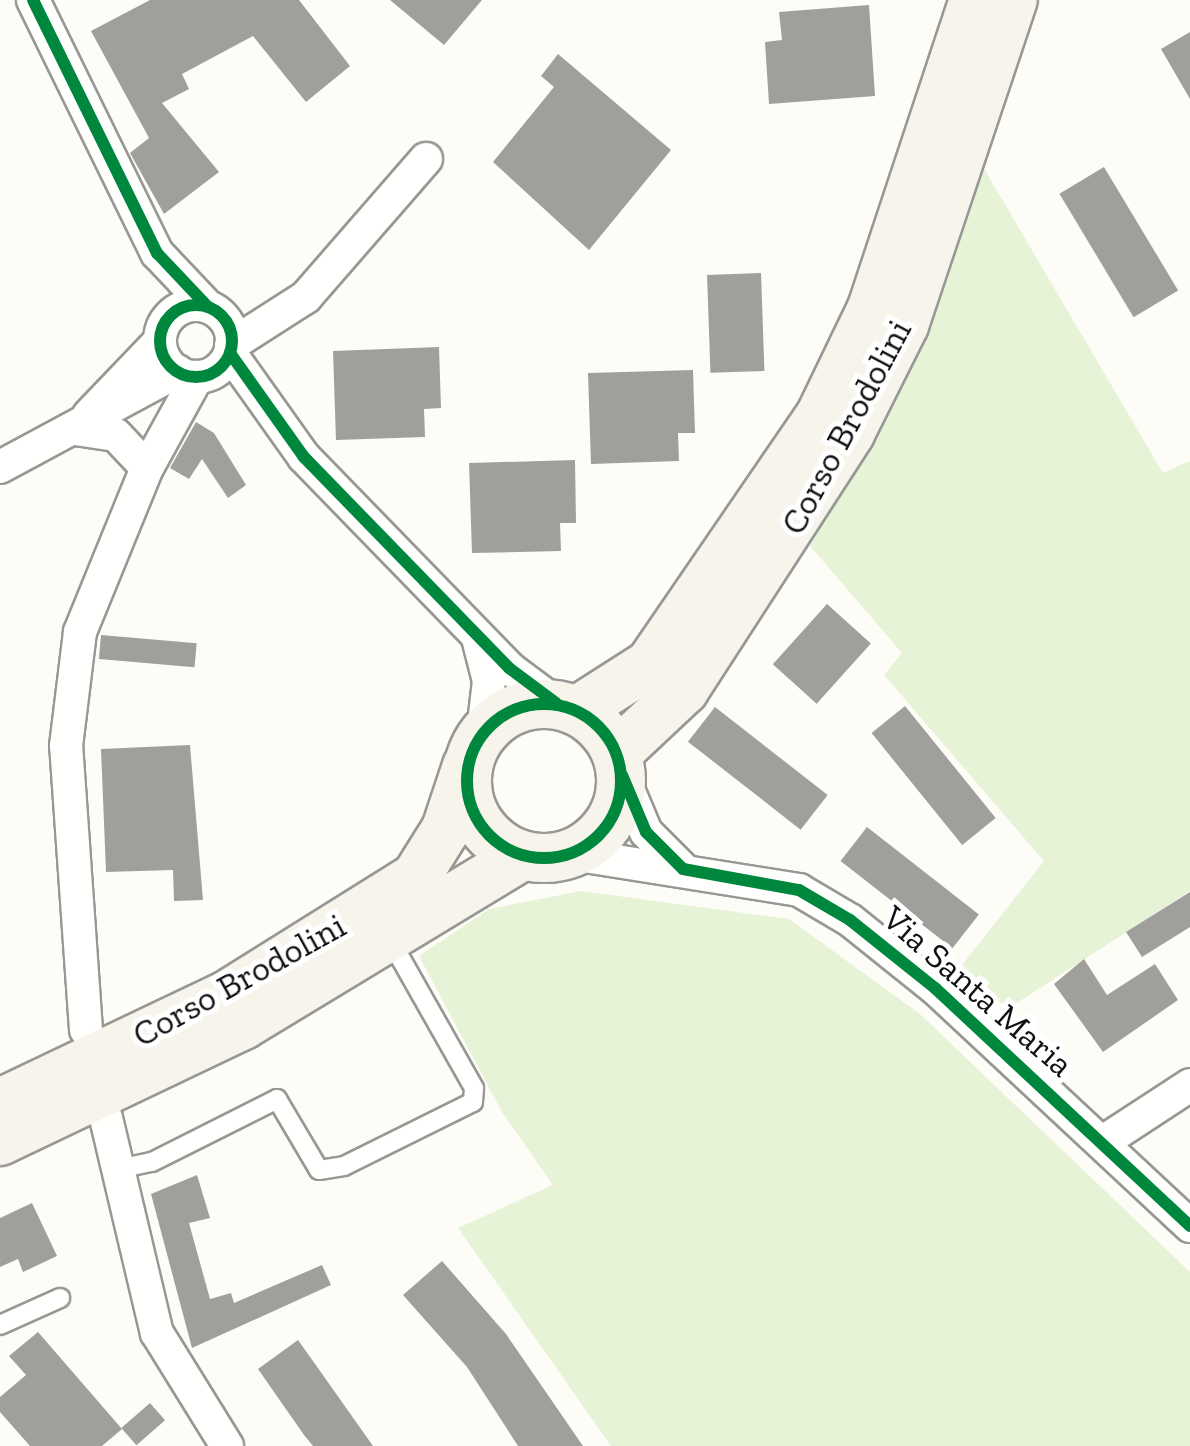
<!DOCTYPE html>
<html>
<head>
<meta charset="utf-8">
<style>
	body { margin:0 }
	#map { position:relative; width:1190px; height:1446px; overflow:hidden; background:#fdfcf7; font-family:"Zilla Slab",serif }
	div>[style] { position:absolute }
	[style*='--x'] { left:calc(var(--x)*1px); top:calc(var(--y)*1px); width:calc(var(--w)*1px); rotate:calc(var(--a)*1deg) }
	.green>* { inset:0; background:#e7f3d7 }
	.building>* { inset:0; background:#a19f9c; transform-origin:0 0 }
	.roads { filter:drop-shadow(2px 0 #979795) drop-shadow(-2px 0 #979795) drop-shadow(0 2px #979795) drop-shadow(0 -2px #979795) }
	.lane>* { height:18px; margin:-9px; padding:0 9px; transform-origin:9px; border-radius:9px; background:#fffffe }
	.street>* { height:32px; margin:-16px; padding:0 16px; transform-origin:16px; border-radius:16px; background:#fffffe }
	.street>.ring { margin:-16px; padding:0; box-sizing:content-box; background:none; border:32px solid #fffffe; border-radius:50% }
	.secondary>* { height:48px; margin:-24px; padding:0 24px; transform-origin:24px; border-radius:24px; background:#f6f4eb }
	.secondary>.ring { margin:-24px; padding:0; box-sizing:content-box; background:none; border:48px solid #f6f4eb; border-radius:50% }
	.cycleway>* { height:12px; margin:-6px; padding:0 6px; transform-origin:6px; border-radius:6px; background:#00873e }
	.cycleway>.ring { margin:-6px; padding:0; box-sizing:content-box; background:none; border:12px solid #00873e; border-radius:50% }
	span { translate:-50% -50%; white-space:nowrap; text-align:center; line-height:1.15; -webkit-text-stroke:10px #fff; paint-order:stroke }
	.street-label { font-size:35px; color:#111 }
</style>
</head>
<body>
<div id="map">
	<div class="green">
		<i style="clip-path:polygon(983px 167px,1163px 473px,1190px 461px,1190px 891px,1009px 1008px,955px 974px,1044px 861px,884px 675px,902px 653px,810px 546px,913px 365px)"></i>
		<i style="clip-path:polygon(581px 891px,789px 919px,920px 1014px,1190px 1272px,1190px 1446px,611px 1446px,458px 1228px,553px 1185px,502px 1112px,419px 956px,489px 909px)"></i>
	</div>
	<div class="building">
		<i style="clip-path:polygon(150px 0,299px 0,350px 66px,306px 102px,253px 36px,182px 74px,189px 89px,162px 103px,219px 172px,164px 214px,130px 153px,149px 138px,91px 31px)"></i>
		<i style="clip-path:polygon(390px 0,482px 0,444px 45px)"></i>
		<i style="clip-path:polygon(869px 5px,875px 96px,769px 104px,765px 42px,782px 40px,779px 12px)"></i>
		<i style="clip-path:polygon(1190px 32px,1190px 99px,1161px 49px)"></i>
		<i style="clip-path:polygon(558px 54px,671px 150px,589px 250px,493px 162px,554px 87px,541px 76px)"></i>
		<i style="left:1104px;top:167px;width:144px;height:52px;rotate:59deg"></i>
		<i style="left:761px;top:273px;width:98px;height:54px;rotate:88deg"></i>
		<i style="clip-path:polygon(439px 347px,441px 408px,424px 409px,425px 437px,336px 440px,333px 351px)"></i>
		<i style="clip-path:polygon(693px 370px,695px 433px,678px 433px,679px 461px,591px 464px,588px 373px)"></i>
		<i style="clip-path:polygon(196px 422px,214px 433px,246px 485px,228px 498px,202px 459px,189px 479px,170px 468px)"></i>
		<i style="clip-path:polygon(575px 460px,576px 523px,560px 523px,561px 551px,472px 553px,469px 463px)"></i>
		<i style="left:827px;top:604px;width:59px;height:81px;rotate:42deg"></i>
		<i style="left:101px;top:635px;width:96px;height:24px;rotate:5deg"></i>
		<i style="left:905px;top:706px;width:144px;height:43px;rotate:51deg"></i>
		<i style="left:715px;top:707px;width:143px;height:44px;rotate:38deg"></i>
		<i style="clip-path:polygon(190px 745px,203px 900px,174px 901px,173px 870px,106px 872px,101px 749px)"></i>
		<i style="left:867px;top:827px;width:142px;height:43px;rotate:38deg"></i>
		<i style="clip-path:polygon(1190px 892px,1190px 927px,1142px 957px,1126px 932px)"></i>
		<i style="clip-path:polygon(1084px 959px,1107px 995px,1155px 964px,1178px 1000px,1103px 1052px,1054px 984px)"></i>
		<i style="clip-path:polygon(197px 1175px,210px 1218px,189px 1223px,210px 1299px,231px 1293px,234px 1303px,322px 1265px,331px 1285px,192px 1348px,151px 1194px)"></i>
		<i style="clip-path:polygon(32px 1203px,57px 1256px,23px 1272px,18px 1259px,0 1267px,0 1218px)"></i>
		<i style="clip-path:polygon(442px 1261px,506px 1334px,583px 1446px,518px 1446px,467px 1367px,403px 1295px)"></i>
		<i style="clip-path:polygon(38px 1332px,122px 1429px,102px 1446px,30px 1446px,0 1412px,0 1397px,26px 1375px,9px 1356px)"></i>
		<i style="clip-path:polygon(298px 1340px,325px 1378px,373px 1446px,313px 1446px,304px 1435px,258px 1369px)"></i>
		<i style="left:150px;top:1403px;width:23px;height:38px;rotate:49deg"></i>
	</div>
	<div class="roads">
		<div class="lane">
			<i style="--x:118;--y:1169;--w:35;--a:-12"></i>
			<i style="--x:152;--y:1162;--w:140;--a:-26.7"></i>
			<i style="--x:277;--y:1099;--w:82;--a:59.4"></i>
			<i style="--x:319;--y:1170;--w:25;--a:-9"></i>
			<i style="--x:344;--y:1166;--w:144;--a:-26.4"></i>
			<i style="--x:473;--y:1102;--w:14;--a:-86"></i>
			<i style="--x:474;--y:1088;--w:172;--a:-119.5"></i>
			<i style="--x:0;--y:1325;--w:66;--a:-24.2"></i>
		</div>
		<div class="street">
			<i style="--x:33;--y:0;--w:282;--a:63.9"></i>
			<i style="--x:157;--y:253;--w:74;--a:46.6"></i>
			<i class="ring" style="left:160px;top:305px;width:40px;height:40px"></i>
			<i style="--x:231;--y:345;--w:89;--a:-32.6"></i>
			<i style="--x:306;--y:297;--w:183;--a:-49"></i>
			<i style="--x:230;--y:353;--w:128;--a:54.6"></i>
			<i style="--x:304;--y:457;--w:294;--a:45.8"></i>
			<i style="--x:509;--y:668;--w:59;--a:36.7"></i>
			<i style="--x:89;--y:415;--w:101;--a:-46.2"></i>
			<i style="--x:75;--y:429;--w:41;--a:8.3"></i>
			<i style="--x:116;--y:435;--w:45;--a:46.8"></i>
			<i style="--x:0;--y:467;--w:202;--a:-28.3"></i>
			<i style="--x:478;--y:638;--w:44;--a:75.7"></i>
			<i style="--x:489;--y:681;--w:50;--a:96.8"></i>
			<i style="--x:622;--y:775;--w:62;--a:67.2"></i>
			<i style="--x:646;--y:832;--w:52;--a:45"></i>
			<i style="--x:572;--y:854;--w:230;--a:9"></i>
			<i style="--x:799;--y:890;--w:59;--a:30.5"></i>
			<i style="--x:850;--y:920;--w:109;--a:38.7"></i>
			<i style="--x:935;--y:988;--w:349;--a:43"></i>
			<i style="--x:86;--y:1030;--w:285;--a:-94"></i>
			<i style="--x:66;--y:746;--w:115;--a:-83"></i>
			<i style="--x:80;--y:632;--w:177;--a:-67.8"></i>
			<i style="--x:147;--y:468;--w:104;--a:-61.2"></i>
			<i style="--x:106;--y:1118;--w:221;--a:76.7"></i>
			<i style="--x:157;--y:1333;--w:133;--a:58.2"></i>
			<i style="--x:1103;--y:1142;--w:104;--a:-33.2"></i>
		</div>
		<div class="secondary">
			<i class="ring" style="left:467px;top:704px;width:106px;height:106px"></i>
			<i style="--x:578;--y:710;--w:85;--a:-32.6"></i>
			<i style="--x:650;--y:664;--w:303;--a:-55.6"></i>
			<i style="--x:821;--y:414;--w:118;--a:-64.3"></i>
			<i style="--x:872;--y:308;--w:324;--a:-71.7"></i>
			<i style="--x:617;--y:753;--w:92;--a:-43.2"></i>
			<i style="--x:684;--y:690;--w:306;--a:-57.1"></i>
			<i style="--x:850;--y:433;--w:121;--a:-63.4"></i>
			<i style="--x:904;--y:325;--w:343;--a:-71.5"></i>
			<i style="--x:0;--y:1103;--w:251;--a:-25.4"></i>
			<i style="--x:227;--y:995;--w:223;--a:-32"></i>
			<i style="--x:416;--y:877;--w:57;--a:-58"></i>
			<i style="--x:446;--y:829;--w:66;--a:-71.6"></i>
			<i style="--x:0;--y:1141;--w:269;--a:-25.5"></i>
			<i style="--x:243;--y:1025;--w:326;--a:-31.2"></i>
		</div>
	</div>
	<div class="cycleway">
		<i style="--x:33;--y:0;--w:282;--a:63.9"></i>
		<i style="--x:157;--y:253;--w:74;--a:46.6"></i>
		<i class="ring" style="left:160px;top:305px;width:60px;height:60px"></i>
		<i style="--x:230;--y:353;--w:128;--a:54.6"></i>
		<i style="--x:304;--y:457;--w:294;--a:45.8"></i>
		<i style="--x:509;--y:668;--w:59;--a:36.7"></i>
		<i class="ring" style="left:467px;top:704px;width:142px;height:142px"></i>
		<i style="--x:622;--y:775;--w:62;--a:67.2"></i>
		<i style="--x:646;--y:832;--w:52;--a:45"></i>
		<i style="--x:683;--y:869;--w:118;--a:10.3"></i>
		<i style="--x:799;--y:890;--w:59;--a:30.5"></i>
		<i style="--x:850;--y:920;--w:109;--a:38.7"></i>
		<i style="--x:935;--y:988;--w:349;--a:43"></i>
	</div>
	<div class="street-label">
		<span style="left:846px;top:427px;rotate:-62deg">Corso Brodolini</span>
		<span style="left:239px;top:980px;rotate:-29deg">Corso Brodolini</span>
		<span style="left:978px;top:991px;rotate:41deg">Via Santa Maria</span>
	</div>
</div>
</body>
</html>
